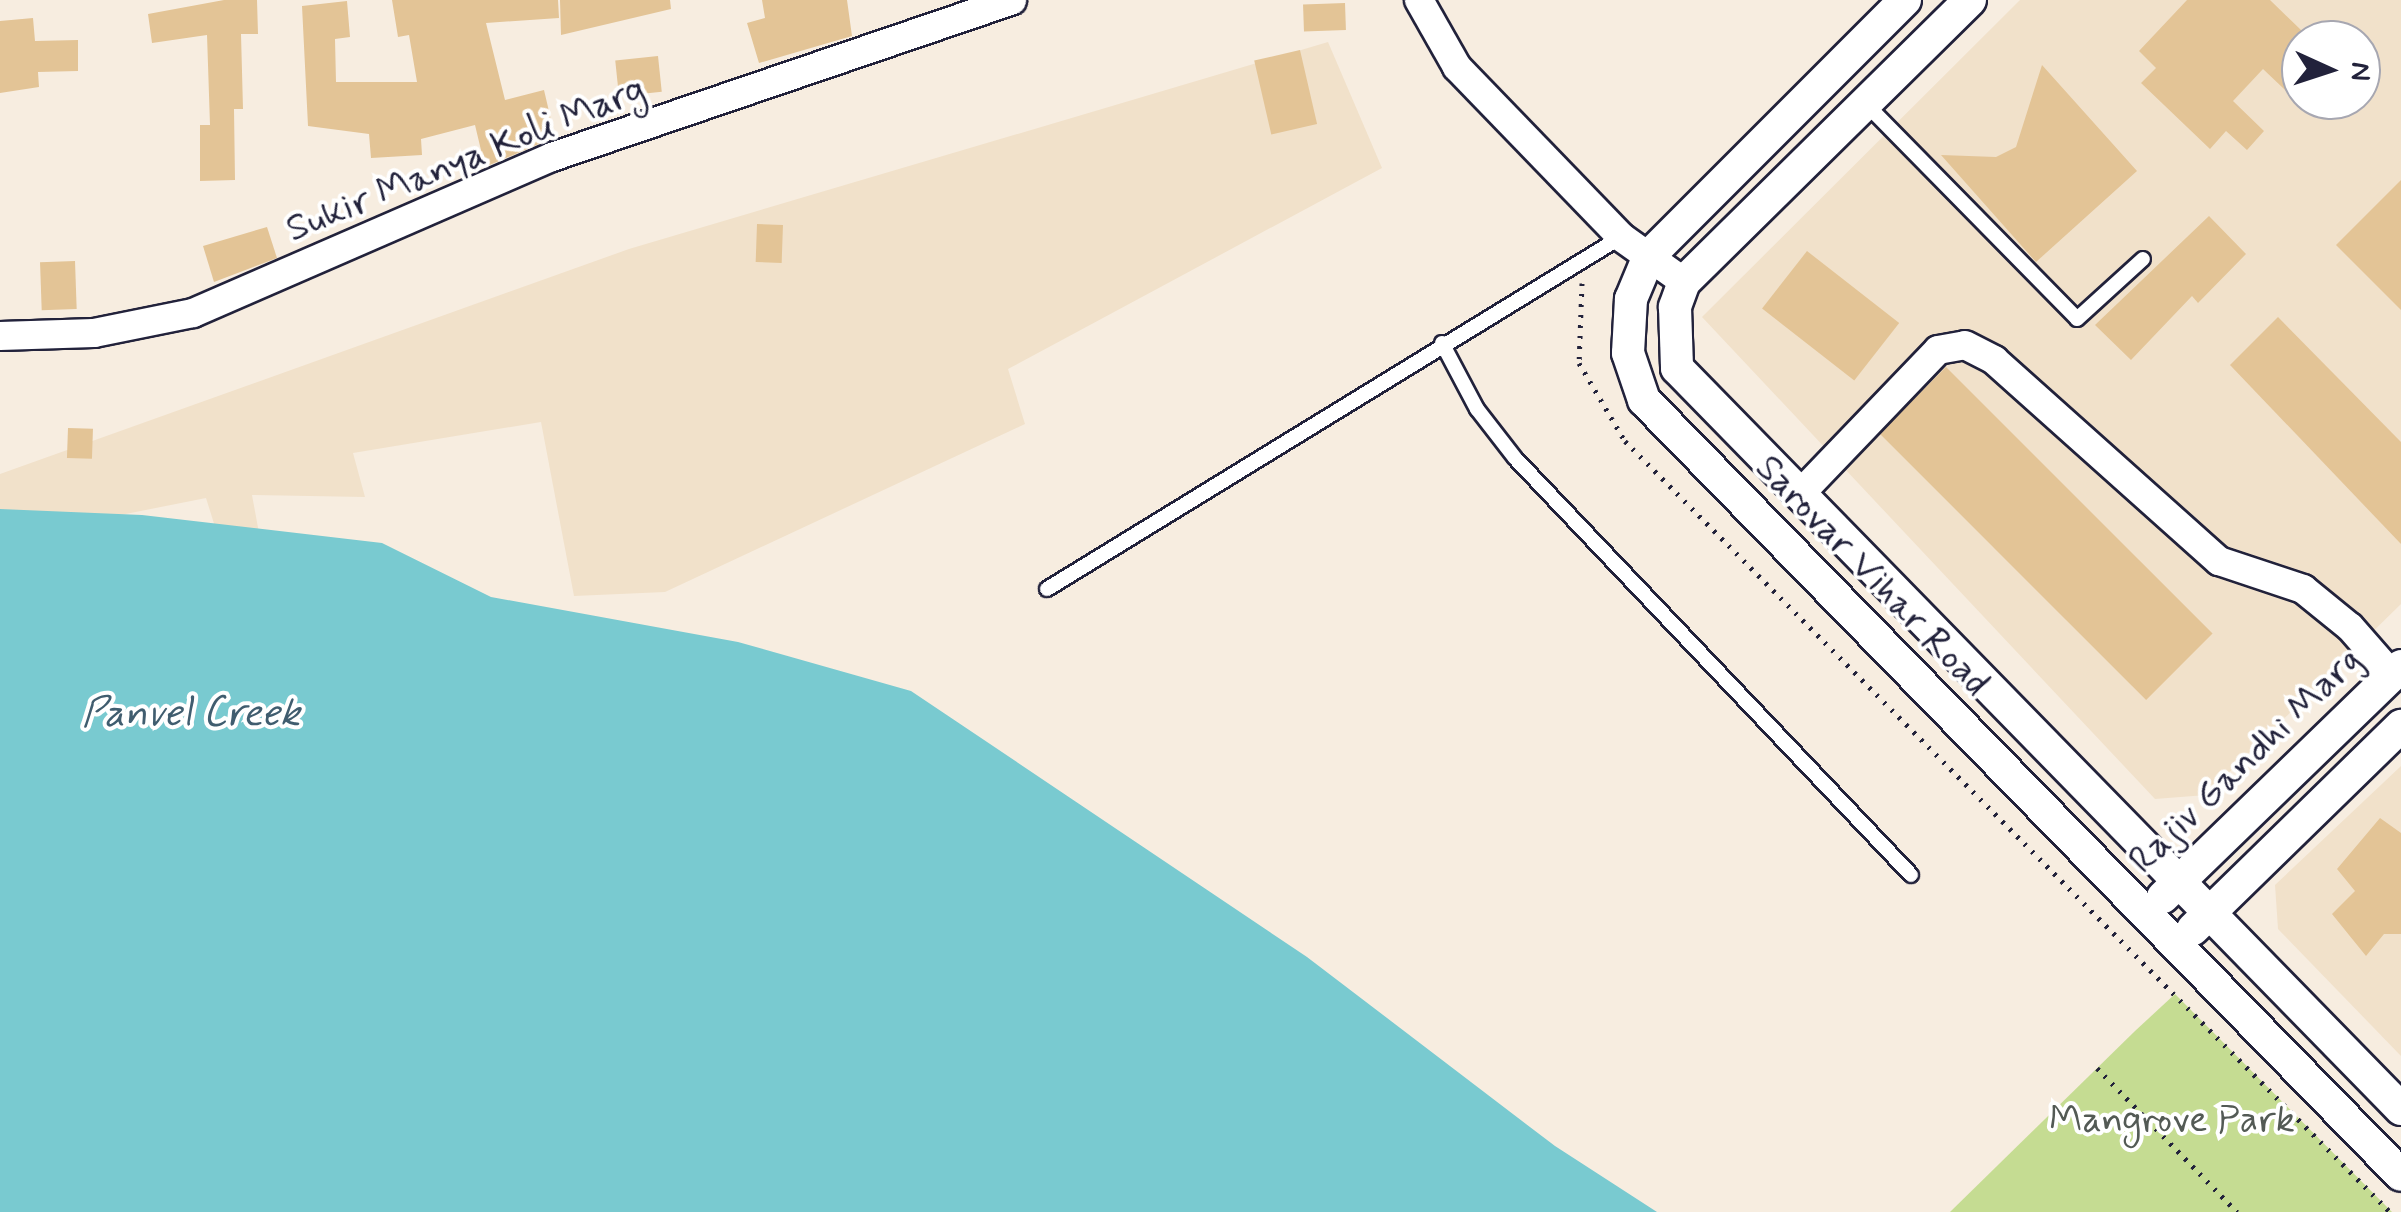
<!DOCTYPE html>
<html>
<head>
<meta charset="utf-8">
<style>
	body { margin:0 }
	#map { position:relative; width:2401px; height:1212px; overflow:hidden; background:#f7ede0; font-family:Mynerve,sans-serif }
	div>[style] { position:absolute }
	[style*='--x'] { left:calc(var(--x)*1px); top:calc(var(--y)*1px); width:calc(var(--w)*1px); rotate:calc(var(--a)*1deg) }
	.built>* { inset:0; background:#f1e1ca }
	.green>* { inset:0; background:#c5dc92 }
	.water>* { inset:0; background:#79cad0 }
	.building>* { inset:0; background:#e3c496; transform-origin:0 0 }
	.path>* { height:5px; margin-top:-2.5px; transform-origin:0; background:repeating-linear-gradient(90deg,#22223b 0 2.5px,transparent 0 10.5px) }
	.roads { filter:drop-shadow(2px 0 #22223b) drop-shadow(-2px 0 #22223b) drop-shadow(0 2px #22223b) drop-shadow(0 -2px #22223b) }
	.service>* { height:14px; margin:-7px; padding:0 7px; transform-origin:7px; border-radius:7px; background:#fff }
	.minor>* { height:28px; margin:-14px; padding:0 14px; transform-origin:14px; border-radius:14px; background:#fff }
	.tertiary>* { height:32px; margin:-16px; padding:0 16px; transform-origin:16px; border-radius:16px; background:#fff }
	span { translate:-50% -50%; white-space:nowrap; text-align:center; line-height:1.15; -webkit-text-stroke:8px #fff; paint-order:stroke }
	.street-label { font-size:38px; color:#22223b }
	.park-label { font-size:38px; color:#535a55 }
	.water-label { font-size:40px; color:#405d6f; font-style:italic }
	.north { position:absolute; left:2281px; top:20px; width:100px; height:100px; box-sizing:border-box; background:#fff; border:2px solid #a7a7b1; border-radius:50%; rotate:93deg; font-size:28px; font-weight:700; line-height:40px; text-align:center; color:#22223b }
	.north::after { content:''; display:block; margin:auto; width:35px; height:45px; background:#22223b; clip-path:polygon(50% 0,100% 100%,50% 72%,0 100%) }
</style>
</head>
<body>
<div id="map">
	<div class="built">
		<i style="clip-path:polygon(evenodd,2020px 0,2401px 0,2401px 604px,2206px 795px,2155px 799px,1702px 317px,2020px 0,2301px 40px,2361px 40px,2361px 100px,2301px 100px,2301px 40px)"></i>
		<i style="clip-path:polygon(1328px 42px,1382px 168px,1008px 369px,1025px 424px,665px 592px,574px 596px,541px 422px,353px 453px,365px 497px,252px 495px,264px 560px,227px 565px,206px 498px,0 539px,0 474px,629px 249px)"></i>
		<i style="clip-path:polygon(2401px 766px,2401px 1056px,2278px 929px,2275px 885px)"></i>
	</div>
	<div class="green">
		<i style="clip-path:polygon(2175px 994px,2392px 1212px,1950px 1212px,2135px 1031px)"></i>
	</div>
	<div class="water">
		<i style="clip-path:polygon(0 509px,142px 515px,382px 543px,491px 597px,738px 642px,911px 691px,1307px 957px,1555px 1146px,1657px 1212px,0 1212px)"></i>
	</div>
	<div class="building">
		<i style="clip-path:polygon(224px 0,257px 0,258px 34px,241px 34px,243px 109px,234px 109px,235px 180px,200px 181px,200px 125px,210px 125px,207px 35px,152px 43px,148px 14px)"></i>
		<i style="clip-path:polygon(392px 0,558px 0,559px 18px,486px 23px,505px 100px,544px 90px,555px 137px,485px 167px,475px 125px,421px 139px,422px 155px,371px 158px,369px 134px,308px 126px,302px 6px,347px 1px,350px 37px,335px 39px,336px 82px,417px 82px,409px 35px,398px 37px)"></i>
		<i style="clip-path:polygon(560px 0,670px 0,671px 9px,561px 35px)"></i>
		<i style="clip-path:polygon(762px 0,847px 0,852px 36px,759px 63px,747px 23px,765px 18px)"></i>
		<i style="clip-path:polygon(2187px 0,2270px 0,2301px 30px,2301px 105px,2263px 69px,2233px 101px,2264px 131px,2247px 150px,2226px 131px,2210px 149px,2141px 83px,2156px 68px,2139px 51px)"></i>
		<i style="left:1345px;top:3px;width:27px;height:42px;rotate:88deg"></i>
		<i style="clip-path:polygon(33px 18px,35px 41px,78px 40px,78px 71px,38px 72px,39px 87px,0 93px,0 21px)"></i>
		<i style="left:1300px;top:50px;width:76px;height:47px;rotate:77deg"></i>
		<i style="left:658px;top:56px;width:36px;height:43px;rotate:84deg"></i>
		<i style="clip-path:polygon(2042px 65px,2137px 171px,2036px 262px,1941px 155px,1996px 157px,2016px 147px)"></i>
		<i style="clip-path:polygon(2401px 180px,2401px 310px,2336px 245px)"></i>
		<i style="clip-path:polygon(2209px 216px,2246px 254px,2198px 303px,2192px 296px,2131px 360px,2095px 325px)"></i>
		<i style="left:757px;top:224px;width:26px;height:38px;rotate:2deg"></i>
		<i style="clip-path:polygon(267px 227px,277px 258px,214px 282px,203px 246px)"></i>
		<i style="left:1807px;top:251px;width:117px;height:73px;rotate:38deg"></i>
		<i style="left:75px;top:261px;width:48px;height:35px;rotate:88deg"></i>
		<i style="clip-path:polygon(2278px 317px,2401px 442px,2401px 544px,2230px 365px)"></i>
		<i style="left:1946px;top:367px;width:377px;height:94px;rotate:45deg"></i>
		<i style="left:68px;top:428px;width:25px;height:30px;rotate:2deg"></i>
		<i style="clip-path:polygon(2380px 818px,2401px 833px,2401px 934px,2384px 934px,2366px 956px,2332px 914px,2355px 891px,2337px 869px)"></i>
	</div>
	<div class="path">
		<i style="--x:1582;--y:283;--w:80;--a:92.1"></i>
		<i style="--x:1579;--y:363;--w:91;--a:59.5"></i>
		<i style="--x:1625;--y:441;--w:1086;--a:45.22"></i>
		<i style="--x:2097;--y:1068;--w:201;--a:45.8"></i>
	</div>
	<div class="roads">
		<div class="service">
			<i style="--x:1866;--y:104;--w:301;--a:45.5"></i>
			<i style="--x:2077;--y:319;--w:89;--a:-42.3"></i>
			<i style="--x:1442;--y:343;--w:75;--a:62.1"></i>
			<i style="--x:1477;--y:409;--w:62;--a:52.2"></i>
			<i style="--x:1515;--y:458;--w:575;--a:46.48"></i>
			<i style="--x:1047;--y:589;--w:673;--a:-31.52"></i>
		</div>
		<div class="minor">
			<i style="--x:1419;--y:0;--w:77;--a:60.4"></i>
			<i style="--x:1457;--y:67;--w:236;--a:46"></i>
			<i style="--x:1621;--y:237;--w:77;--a:35.5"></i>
			<i style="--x:0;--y:336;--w:94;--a:-1.8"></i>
			<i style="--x:94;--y:333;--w:101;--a:-11.4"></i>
			<i style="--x:193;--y:313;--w:391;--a:-23.5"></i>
			<i style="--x:552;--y:157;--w:486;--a:-18.8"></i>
			<i style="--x:1800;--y:494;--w:199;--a:-46.2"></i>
			<i style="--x:1938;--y:350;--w:27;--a:-10"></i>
			<i style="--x:1965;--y:345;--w:33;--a:27"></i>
			<i style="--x:1994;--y:360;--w:302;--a:41.8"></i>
			<i style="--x:2219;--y:561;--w:89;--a:18.4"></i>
			<i style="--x:2303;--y:589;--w:60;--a:39"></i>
			<i style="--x:2350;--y:627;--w:64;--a:48.8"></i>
		</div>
		<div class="tertiary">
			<i style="--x:1905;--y:0;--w:362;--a:135"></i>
			<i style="--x:1649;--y:256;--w:47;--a:112.7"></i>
			<i style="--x:1631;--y:299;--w:54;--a:93.2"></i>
			<i style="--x:1628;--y:353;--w:50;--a:71.2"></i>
			<i style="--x:1644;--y:400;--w:1083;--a:45.67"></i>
			<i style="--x:1970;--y:0;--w:402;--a:135.4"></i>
			<i style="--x:1684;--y:282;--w:27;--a:110"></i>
			<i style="--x:1675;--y:307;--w:61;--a:88.1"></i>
			<i style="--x:1677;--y:368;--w:1036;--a:45.66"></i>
			<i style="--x:2163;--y:897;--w:332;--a:-44.1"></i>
			<i style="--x:2193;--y:929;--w:291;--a:-44.3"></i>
		</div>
	</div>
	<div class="street-label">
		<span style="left:466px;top:160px;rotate:-22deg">Sukir Manya Koli Marg</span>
		<span style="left:1872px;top:576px;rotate:46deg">Sarovar Vihar Road</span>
		<span style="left:2246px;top:761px;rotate:-44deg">Rajiv Gandhi Marg</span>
	</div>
	<div class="park-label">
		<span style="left:2172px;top:1121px">Mangrove Park</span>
	</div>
	<div class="water-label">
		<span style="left:191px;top:714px">Panvel Creek</span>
	</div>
	<div class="north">N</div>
</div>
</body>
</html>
